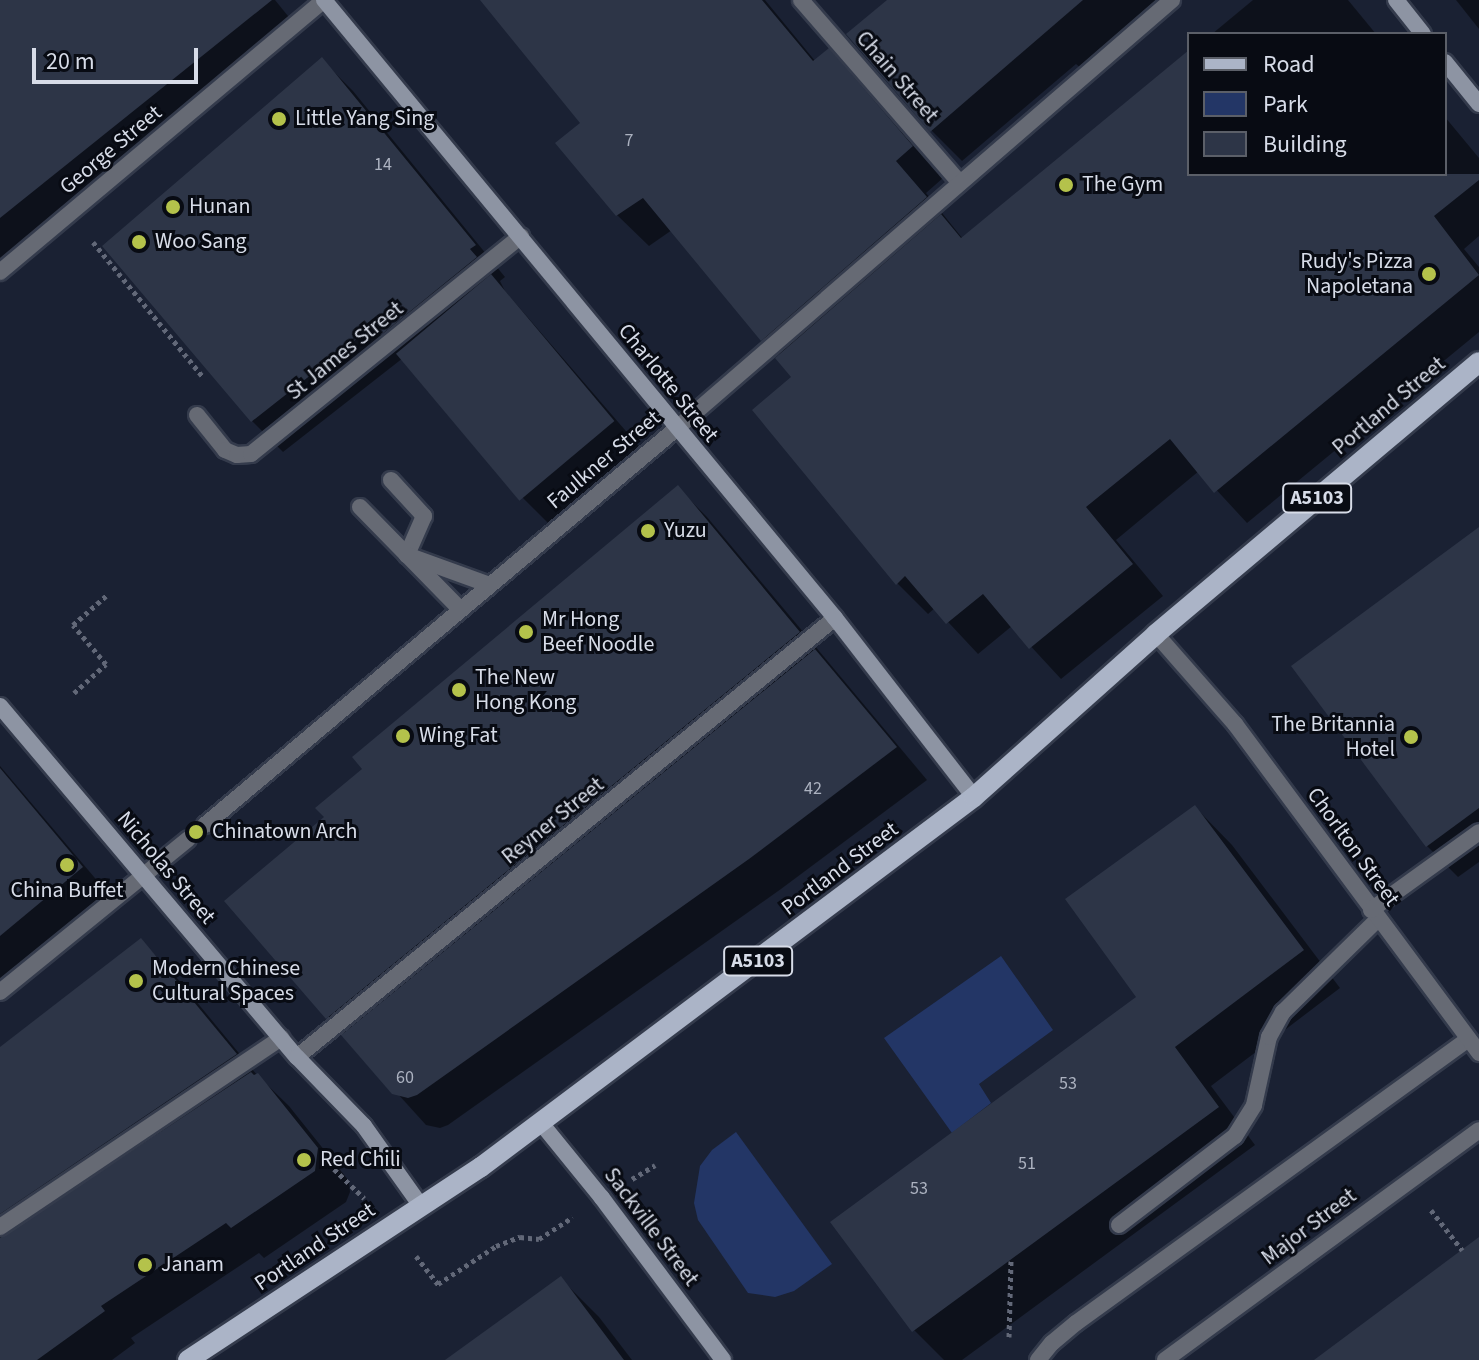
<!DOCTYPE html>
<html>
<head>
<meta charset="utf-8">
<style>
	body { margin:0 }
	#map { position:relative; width:1479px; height:1360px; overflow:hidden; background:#1a2133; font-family:"Source Sans 3",sans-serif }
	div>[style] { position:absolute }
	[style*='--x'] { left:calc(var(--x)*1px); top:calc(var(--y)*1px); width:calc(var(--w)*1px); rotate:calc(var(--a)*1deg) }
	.green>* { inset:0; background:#233666 }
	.shadow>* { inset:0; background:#0007 }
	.building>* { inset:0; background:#2d3547; transform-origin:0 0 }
	.path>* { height:5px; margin-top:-2.5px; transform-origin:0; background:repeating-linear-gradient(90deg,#626878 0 4px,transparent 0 8px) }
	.roads { filter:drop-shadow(2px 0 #343b4c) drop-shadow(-2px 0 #343b4c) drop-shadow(0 2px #343b4c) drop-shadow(0 -2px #343b4c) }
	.lane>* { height:16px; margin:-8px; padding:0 8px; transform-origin:8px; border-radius:8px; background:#666a74 }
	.street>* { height:16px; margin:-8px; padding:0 8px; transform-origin:8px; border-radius:8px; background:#666a74 }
	.secondary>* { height:16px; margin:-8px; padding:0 8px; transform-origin:8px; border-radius:8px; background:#8d94a3 }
	.primary>* { height:20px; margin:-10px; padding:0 10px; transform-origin:10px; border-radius:10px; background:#abb4c7 }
	.dots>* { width:22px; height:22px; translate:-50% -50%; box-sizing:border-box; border:4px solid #080b13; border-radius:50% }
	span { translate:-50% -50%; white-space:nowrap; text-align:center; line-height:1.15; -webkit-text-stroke:6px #080b13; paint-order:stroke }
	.number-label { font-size:18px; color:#acb2c0 }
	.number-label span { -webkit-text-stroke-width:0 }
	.shield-label span { padding:2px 6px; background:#080b13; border:2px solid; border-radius:6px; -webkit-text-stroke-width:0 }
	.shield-label { font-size:20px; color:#d7dce8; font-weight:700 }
	.street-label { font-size:22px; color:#d7dce8 }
	.poi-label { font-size:22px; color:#d7dce8 }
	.left { translate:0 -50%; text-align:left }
	.right { translate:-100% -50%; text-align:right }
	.legend { position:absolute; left:1187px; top:32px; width:260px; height:144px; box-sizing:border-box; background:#080b13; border:2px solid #5b5f68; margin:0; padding:10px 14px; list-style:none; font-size:24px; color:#d7dce8 }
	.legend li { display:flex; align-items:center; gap:16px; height:40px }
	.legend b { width:40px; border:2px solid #5b5f68 }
	.scale { position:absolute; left:32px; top:48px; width:166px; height:36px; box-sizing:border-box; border:4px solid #d7dce8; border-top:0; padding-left:10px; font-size:24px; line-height:28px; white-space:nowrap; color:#d7dce8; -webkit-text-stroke:6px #080b13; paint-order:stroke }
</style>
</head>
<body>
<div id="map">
	<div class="green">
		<i style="clip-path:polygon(1001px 956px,1053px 1030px,979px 1084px,991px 1103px,952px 1133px,884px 1038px)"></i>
		<i style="clip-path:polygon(736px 1132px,832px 1264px,794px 1291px,775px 1297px,748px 1293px,698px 1220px,694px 1203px,700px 1166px,712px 1150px)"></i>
	</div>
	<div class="shadow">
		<i style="clip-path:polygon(0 0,275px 0,301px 32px,0 277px)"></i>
		<i style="clip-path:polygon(482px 0,765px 0,816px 62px,828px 51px,943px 178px,926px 193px,963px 239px,1189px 53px,1189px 174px,1445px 174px,1445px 117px,1479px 158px,1479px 236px,1464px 249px,1479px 267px,1479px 332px,1247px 523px,1199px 471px,1116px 540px,1163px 596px,1061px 679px,1012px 626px,978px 654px,935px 608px,928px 614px,897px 583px,794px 377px,780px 356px,672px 230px,649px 246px,617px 215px,583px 124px)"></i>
		<i style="clip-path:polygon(890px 0,1176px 0,1088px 74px,1076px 64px,962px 161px,931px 130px)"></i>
		<i style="clip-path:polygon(1253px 0,1348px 0,1376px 34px,1212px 34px)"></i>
		<i style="clip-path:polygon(1456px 0,1479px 0,1479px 29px)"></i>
		<i style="clip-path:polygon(322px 60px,353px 91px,505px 277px,500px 281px,505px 291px,644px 452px,553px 528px,522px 497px,403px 358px,283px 452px,252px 421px)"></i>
		<i style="clip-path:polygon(678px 488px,707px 517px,927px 780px,781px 889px,448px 1125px,440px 1128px,426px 1125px,328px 1017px,327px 818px)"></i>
		<i style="clip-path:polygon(1479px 529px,1479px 862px,1458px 877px,1427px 846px,1294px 666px)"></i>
		<i style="clip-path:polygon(0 766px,111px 897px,0 990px)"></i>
		<i style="clip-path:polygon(1195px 807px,1232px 845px,1340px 988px,1211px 1086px,1255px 1145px,962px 1360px,944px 1360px,914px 1330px,1139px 998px)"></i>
		<i style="clip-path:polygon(141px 941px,172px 972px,257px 1075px,289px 1106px,349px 1181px,350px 1192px,346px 1202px,264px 1258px,259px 1253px,131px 1338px,135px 1343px,112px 1360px,0 1360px,0 1051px)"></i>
		<i style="clip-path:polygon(561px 1279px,599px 1317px,632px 1360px,449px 1360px)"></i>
	</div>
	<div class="building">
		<i style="clip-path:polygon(0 0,272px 0,0 218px)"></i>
		<i style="clip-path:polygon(480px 0,762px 0,813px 61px,829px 48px,913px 146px,896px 161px,927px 197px,761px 341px,643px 198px,616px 216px,555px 143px,580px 123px)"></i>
		<i style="clip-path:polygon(887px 0,1083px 0,930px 132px,846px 34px)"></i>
		<i style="clip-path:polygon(1189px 50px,1189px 174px,1479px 174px,1479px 180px,1434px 216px,1479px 275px,1214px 493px,1170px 439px,1086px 507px,1133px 564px,1029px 649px,983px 594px,946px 624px,905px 576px,896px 585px,752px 410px,791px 377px,775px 358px,941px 214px,961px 238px)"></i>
		<i style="clip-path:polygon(322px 57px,476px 245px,470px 249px,477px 257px,381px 335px,373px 326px,251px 422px,102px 246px)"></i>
		<i style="left:491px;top:274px;width:192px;height:124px;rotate:50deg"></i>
		<i style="clip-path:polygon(678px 485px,800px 632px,326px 1019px,224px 901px,324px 817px,315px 808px,362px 769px,352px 757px)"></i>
		<i style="clip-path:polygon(1479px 527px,1479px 808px,1426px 847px,1291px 666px)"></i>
		<i style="clip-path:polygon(815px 649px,897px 747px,749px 859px,417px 1095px,408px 1098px,392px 1094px,341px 1035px)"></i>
		<i style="clip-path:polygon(0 768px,83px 867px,0 936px)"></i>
		<i style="clip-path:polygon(1195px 805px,1304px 950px,1175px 1047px,1219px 1107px,912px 1332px,830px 1222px,1136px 997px,1065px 899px)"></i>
		<i style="clip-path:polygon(141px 938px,237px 1054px,0 1214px,0 1047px)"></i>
		<i style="clip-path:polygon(251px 1072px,254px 1075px,258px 1073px,318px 1148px,315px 1171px,231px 1228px,226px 1223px,101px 1306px,105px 1311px,37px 1360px,0 1360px,0 1238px)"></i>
		<i style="clip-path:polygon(1479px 1237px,1479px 1360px,1314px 1360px)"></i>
		<i style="clip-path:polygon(561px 1276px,624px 1360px,445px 1360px)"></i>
	</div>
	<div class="path">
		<i style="--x:93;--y:242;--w:174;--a:50.8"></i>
		<i style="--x:74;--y:693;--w:43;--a:-42.2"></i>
		<i style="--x:106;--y:664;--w:51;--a:-130.2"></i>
		<i style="--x:73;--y:625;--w:44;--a:-41.3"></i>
		<i style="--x:334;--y:1169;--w:42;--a:44"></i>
		<i style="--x:632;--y:1179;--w:27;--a:-31"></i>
		<i style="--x:1431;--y:1210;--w:51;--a:52.2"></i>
		<i style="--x:416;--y:1256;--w:36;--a:52"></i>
		<i style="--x:438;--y:1284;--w:69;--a:-33.2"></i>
		<i style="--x:496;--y:1246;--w:26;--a:-21"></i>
		<i style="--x:520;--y:1237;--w:19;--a:6"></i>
		<i style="--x:539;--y:1239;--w:40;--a:-32.9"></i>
		<i style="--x:1009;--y:1337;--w:76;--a:-88.5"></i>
	</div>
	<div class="roads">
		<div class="lane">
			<i style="--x:801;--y:0;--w:242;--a:49"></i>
			<i style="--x:391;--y:480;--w:49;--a:47.5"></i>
			<i style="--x:424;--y:516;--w:43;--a:113.6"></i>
			<i style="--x:407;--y:555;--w:88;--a:19.9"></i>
			<i style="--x:360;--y:507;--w:143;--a:45.6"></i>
			<i style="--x:297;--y:1057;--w:694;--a:-39.21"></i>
			<i style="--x:1119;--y:1225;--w:146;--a:-37.5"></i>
			<i style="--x:1235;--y:1136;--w:36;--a:-58"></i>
			<i style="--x:1254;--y:1105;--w:70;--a:-77.6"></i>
			<i style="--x:1269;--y:1037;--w:29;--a:-61"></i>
			<i style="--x:1283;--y:1012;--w:133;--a:-44.4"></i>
			<i style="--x:0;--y:1227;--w:339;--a:-33.9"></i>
			<i style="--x:1038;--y:1360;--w:22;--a:-51"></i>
			<i style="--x:1052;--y:1343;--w:31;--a:-40"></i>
			<i style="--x:1076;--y:1323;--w:484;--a:-35.9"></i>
			<i style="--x:1165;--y:1360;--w:389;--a:-36.2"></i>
		</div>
		<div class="street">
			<i style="--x:0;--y:272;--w:423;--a:-40"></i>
			<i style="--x:197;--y:415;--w:45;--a:51.3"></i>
			<i style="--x:225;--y:450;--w:13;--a:23"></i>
			<i style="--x:237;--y:455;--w:14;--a:-4"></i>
			<i style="--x:251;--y:454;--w:347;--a:-38.9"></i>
			<i style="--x:1156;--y:634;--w:120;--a:48.7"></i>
			<i style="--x:1235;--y:724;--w:410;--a:53.4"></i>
			<i style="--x:205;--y:825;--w:615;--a:-40.06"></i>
			<i style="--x:676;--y:429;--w:656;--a:-40.86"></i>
			<i style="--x:1371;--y:910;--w:133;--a:-35.8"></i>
			<i style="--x:0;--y:992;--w:242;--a:-39.1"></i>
		</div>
		<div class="secondary">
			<i style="--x:324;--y:0;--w:802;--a:50.41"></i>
			<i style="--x:835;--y:618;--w:227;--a:52.2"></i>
			<i style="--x:1396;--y:0;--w:43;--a:51.5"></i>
			<i style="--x:1445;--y:62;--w:54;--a:51"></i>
			<i style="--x:0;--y:706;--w:460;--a:49.8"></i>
			<i style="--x:297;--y:1057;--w:96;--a:45.8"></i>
			<i style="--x:364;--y:1126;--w:98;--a:54.5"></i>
			<i style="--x:541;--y:1123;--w:97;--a:50.9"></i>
			<i style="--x:602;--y:1198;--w:202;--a:53.2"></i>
		</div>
		<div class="primary">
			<i style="--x:188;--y:1360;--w:351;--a:-33.4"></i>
			<i style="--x:481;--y:1167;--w:616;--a:-36.89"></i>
			<i style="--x:974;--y:797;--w:244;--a:-41.8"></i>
			<i style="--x:1156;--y:634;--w:422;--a:-40.1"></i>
		</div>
	</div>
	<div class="dots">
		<i style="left:279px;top:119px;background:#b4c24b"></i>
		<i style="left:1066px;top:185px;background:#b4c24b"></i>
		<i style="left:173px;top:207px;background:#b4c24b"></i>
		<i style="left:139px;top:242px;background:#b4c24b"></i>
		<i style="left:1429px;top:274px;background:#b4c24b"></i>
		<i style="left:648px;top:531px;background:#b4c24b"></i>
		<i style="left:526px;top:632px;background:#b4c24b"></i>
		<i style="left:459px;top:690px;background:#b4c24b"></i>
		<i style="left:403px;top:736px;background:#b4c24b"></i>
		<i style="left:1411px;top:737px;background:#b4c24b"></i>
		<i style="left:196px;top:832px;background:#b4c24b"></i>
		<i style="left:67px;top:865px;background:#b4c24b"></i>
		<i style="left:136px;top:981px;background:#b4c24b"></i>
		<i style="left:304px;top:1160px;background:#b4c24b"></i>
		<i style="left:145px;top:1265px;background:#b4c24b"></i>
	</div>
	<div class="number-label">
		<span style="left:629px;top:141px">7</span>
		<span style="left:383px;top:165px">14</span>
		<span style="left:813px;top:789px">42</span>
		<span style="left:405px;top:1078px">60</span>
		<span style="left:1068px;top:1084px">53</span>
		<span style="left:1027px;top:1164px">51</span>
		<span style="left:919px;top:1189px">53</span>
	</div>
	<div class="shield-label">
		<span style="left:1317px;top:498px">A5103</span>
		<span style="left:758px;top:961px">A5103</span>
	</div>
	<div class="street-label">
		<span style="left:897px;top:77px;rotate:49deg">Chain Street</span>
		<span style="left:111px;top:150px;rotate:-40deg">George Street</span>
		<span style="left:345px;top:351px;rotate:-39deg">St James Street</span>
		<span style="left:668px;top:383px;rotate:51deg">Charlotte Street</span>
		<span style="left:1389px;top:406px;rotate:-40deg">Portland Street</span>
		<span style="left:604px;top:460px;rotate:-40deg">Faulkner Street</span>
		<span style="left:553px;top:821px;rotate:-39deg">Reyner Street</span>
		<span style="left:1353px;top:847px;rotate:54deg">Chorlton Street</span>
		<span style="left:166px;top:868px;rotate:50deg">Nicholas Street</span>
		<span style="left:840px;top:869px;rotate:-37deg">Portland Street</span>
		<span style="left:651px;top:1227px;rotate:53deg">Sackville Street</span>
		<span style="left:1309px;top:1227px;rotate:-37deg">Major Street</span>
		<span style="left:315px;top:1247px;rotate:-34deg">Portland Street</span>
	</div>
	<div class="poi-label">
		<span class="left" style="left:295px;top:119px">Little Yang Sing</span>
		<span class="left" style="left:1082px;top:185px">The Gym</span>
		<span class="left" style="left:189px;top:207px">Hunan</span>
		<span class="left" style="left:155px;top:242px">Woo Sang</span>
		<span class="right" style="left:1413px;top:274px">Rudy's Pizza<br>Napoletana</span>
		<span class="left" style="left:664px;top:531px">Yuzu</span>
		<span class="left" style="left:542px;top:632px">Mr Hong<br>Beef Noodle</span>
		<span class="left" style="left:475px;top:690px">The New<br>Hong Kong</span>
		<span class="right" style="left:1395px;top:737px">The Britannia<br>Hotel</span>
		<span class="left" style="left:419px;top:736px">Wing Fat</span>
		<span class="left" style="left:212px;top:832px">Chinatown Arch</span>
		<span style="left:67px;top:891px">China Buffet</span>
		<span class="left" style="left:152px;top:981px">Modern Chinese<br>Cultural Spaces</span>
		<span class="left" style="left:320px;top:1160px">Red Chili</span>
		<span class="left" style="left:161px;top:1265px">Janam</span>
	</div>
	<ul class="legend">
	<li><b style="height:10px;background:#abb4c7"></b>Road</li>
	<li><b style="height:22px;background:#233666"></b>Park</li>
	<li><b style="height:22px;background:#2d3547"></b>Building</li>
	</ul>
	<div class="scale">20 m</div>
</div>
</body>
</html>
